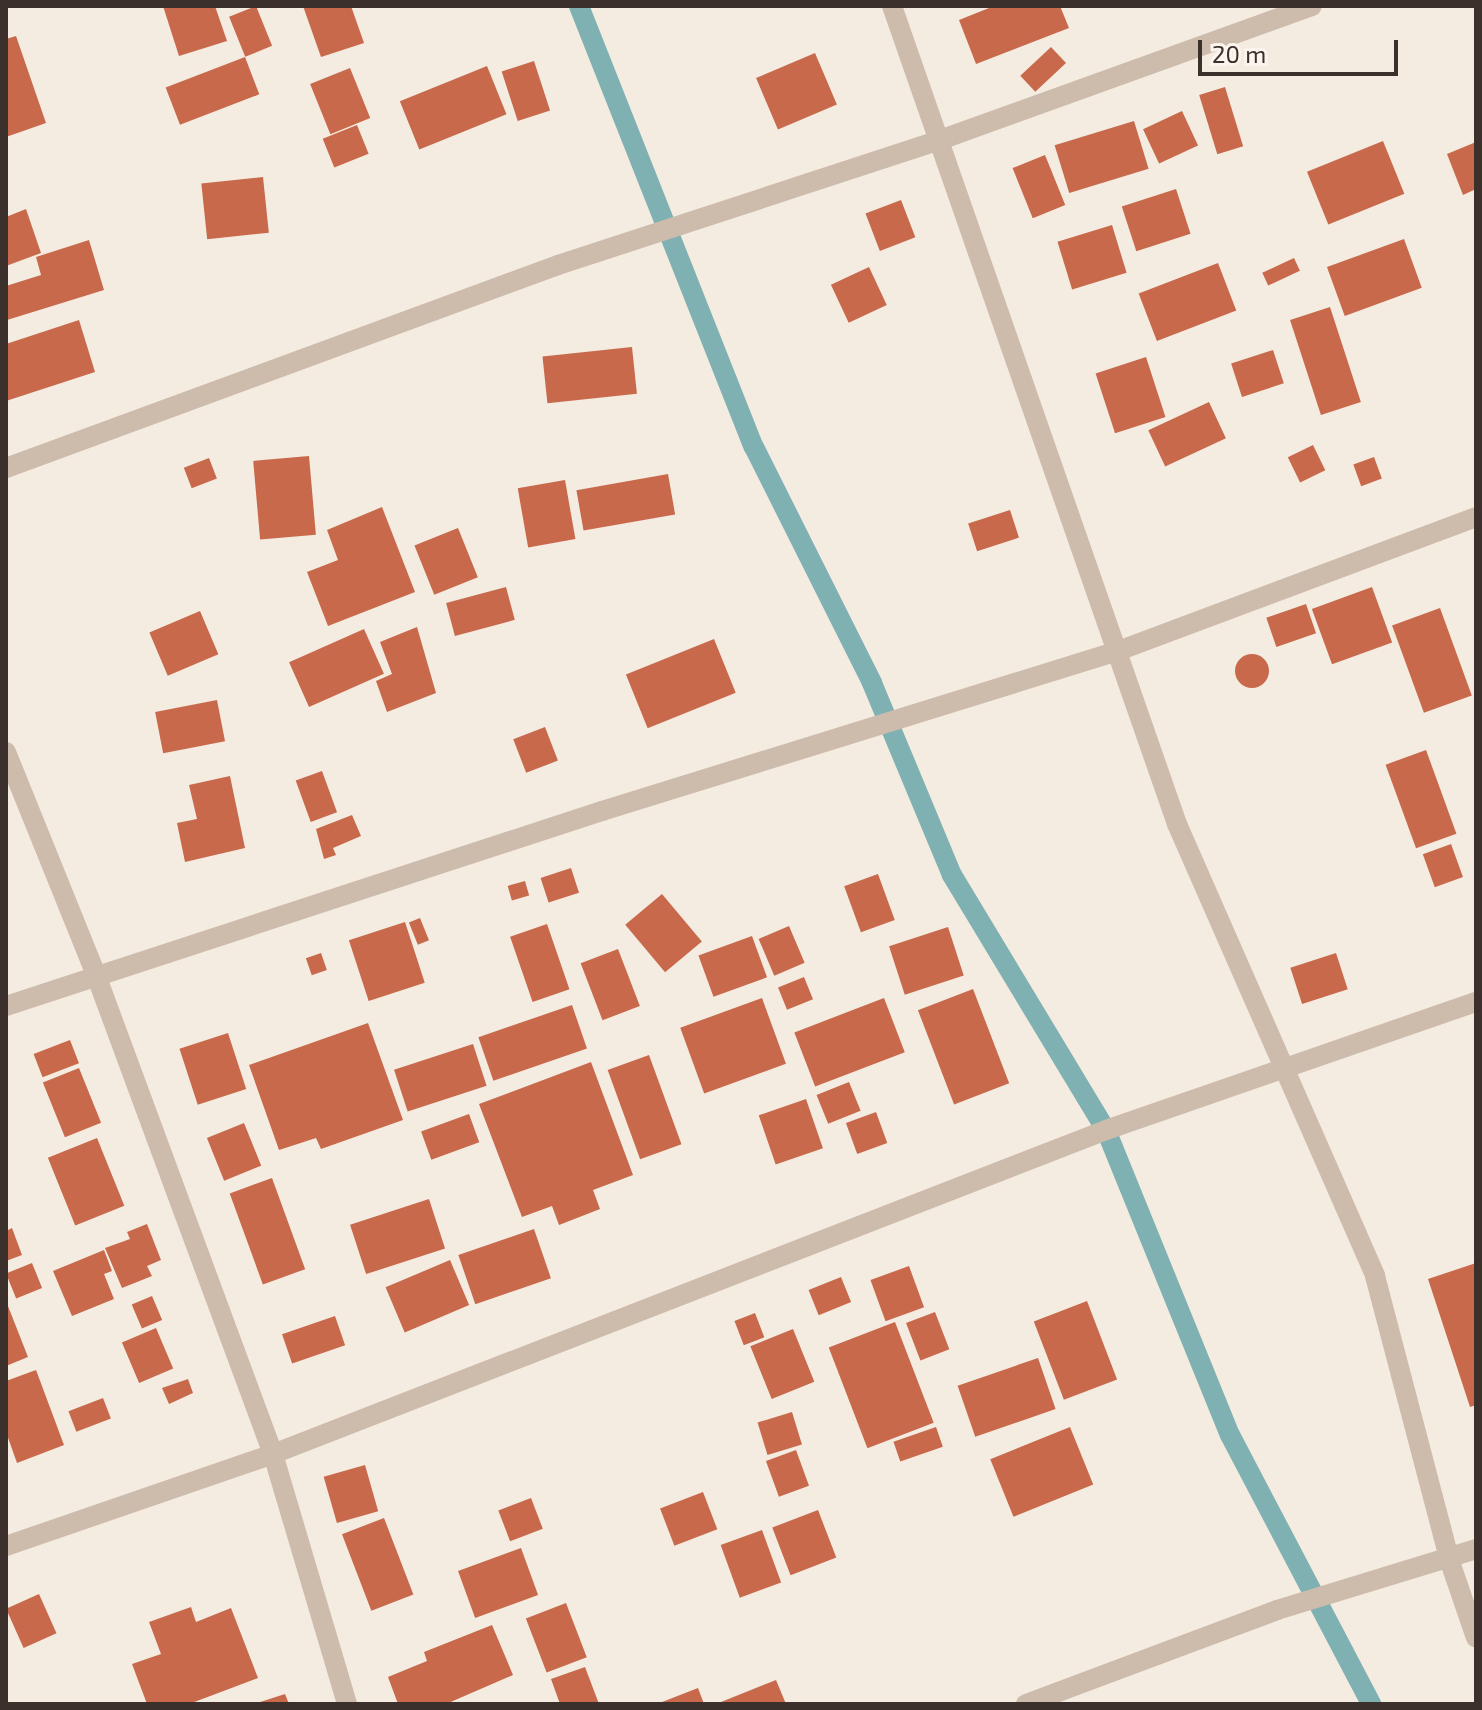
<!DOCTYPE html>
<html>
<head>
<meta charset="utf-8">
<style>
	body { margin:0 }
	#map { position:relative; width:1482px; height:1710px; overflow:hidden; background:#f4ebe1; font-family:"Exo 2",sans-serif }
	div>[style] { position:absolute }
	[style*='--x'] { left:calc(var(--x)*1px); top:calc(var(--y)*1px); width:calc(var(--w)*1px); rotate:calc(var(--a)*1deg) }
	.stream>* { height:20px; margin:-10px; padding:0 10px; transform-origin:10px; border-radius:10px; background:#7fb0b2 }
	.building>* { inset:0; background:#c8694b; transform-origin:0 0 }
	.round { border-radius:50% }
	.minor>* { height:20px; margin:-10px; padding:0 10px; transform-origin:10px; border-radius:10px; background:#cdbbac }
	span { translate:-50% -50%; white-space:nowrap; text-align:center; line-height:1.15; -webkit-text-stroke:6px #fbf5ee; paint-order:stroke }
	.frame { position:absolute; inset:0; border:8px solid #3b302b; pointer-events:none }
	.scale { position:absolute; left:1198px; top:40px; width:200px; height:36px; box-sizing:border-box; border:4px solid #3b302b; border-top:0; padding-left:10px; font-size:24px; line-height:28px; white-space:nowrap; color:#3b302b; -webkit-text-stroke:6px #fbf5ee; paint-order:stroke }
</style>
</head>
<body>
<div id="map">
	<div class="stream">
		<i style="--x:579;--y:6;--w:474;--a:68.4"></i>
		<i style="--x:754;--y:447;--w:264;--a:63.4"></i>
		<i style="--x:872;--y:683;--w:208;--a:67.4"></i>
		<i style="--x:952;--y:875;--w:298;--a:58.9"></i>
		<i style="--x:1106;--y:1130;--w:329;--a:67.9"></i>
		<i style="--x:1230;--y:1435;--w:304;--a:62.3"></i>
	</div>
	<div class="building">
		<i style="clip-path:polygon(163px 6px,215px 6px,227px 41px,179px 56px)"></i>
		<i style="left:256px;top:6px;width:43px;height:29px;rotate:68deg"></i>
		<i style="clip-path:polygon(303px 6px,351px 6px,364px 43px,321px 57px)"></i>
		<i style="clip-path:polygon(994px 6px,1060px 6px,1069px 28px,976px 64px,959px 20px)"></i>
		<i style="clip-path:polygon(16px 36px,46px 123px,6px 137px,6px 39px)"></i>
		<i style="left:1051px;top:47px;width:22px;height:42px;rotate:47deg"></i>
		<i style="left:815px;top:53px;width:56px;height:64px;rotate:67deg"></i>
		<i style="left:245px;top:57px;width:40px;height:85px;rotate:69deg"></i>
		<i style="left:534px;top:61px;width:52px;height:34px;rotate:72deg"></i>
		<i style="left:487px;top:66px;width:52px;height:94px;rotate:68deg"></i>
		<i style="left:350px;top:68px;width:54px;height:43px;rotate:68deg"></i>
		<i style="left:1225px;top:87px;width:62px;height:27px;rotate:73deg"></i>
		<i style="left:1182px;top:111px;width:38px;height:43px;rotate:65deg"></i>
		<i style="left:1134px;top:121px;width:50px;height:83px;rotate:73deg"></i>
		<i style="left:357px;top:125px;width:31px;height:37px;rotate:68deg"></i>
		<i style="left:1383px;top:141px;width:57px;height:82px;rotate:68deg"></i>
		<i style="clip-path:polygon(1476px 142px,1476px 189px,1463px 195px,1447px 154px)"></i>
		<i style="left:1045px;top:155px;width:54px;height:35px;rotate:68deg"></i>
		<i style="left:263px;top:177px;width:56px;height:62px;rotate:84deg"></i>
		<i style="left:1176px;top:189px;width:47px;height:57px;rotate:72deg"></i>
		<i style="left:901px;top:200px;width:40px;height:38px;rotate:69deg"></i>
		<i style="clip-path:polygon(26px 209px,41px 253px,6px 266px,6px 217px)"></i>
		<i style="left:1112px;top:225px;width:50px;height:57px;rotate:73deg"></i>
		<i style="left:1404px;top:239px;width:52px;height:82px;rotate:70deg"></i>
		<i style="clip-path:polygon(89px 240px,104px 290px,7px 320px,6px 286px,41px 275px,36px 257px)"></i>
		<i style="left:1294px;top:258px;width:14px;height:35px;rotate:65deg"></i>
		<i style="left:1218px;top:263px;width:51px;height:85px;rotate:69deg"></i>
		<i style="left:869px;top:267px;width:42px;height:42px;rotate:65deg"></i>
		<i style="left:1330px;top:307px;width:100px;height:42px;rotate:72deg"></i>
		<i style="clip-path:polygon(79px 320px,95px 372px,6px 401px,6px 344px)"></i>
		<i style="left:632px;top:347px;width:47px;height:90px;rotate:84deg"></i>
		<i style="left:1273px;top:350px;width:35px;height:44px;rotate:72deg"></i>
		<i style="left:1146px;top:357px;width:63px;height:53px;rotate:72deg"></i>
		<i style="left:1209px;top:402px;width:40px;height:67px;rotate:65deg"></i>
		<i style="left:1313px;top:445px;width:28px;height:28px;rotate:64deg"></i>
		<i style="left:309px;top:456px;width:79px;height:56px;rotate:85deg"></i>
		<i style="left:1374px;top:457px;width:23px;height:22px;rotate:70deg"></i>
		<i style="left:209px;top:458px;width:22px;height:27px;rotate:69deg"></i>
		<i style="left:668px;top:474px;width:41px;height:93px;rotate:80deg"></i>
		<i style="left:565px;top:480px;width:60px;height:48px;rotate:80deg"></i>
		<i style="clip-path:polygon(382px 507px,415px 592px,328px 626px,307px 572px,338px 560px,327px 530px)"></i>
		<i style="left:1010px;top:510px;width:29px;height:44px;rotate:72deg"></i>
		<i style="left:458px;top:528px;width:53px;height:47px;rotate:68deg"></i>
		<i style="left:506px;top:587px;width:34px;height:62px;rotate:75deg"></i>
		<i style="left:1372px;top:587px;width:59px;height:64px;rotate:70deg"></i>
		<i style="left:1306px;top:604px;width:31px;height:42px;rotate:71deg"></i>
		<i style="left:1440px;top:608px;width:93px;height:51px;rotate:70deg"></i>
		<i style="left:200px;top:611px;width:47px;height:55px;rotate:67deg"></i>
		<i style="clip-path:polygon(417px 627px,436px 693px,387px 712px,376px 681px,392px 674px,380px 642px)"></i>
		<i style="left:364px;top:629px;width:49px;height:82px;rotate:66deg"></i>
		<i style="left:714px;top:639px;width:58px;height:95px;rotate:68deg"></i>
		<i class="round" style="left:1235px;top:654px;width:34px;height:34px"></i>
		<i style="left:217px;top:700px;width:42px;height:63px;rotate:79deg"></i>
		<i style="left:545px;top:727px;width:36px;height:34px;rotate:69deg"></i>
		<i style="left:1426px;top:750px;width:89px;height:43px;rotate:70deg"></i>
		<i style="left:322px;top:771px;width:44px;height:28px;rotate:70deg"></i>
		<i style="clip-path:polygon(230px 776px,245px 848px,185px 862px,177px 823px,197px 819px,189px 785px)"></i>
		<i style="clip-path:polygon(352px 815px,361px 836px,333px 848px,336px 855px,324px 859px,316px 829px)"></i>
		<i style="left:1451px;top:844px;width:35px;height:30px;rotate:70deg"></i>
		<i style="left:571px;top:868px;width:26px;height:32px;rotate:72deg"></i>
		<i style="left:878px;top:874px;width:49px;height:36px;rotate:70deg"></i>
		<i style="left:525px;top:881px;width:15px;height:18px;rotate:74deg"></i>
		<i style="left:662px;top:894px;width:62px;height:48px;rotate:50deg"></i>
		<i style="left:420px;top:918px;width:24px;height:12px;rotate:68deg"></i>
		<i style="left:405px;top:922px;width:64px;height:59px;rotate:72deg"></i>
		<i style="left:547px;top:924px;width:69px;height:39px;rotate:71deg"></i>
		<i style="left:789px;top:926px;width:40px;height:33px;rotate:67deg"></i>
		<i style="left:948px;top:927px;width:51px;height:62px;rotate:72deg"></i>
		<i style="left:752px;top:936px;width:44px;height:57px;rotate:70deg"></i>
		<i style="left:618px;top:949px;width:61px;height:40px;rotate:69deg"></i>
		<i style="left:321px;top:953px;width:18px;height:16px;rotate:71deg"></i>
		<i style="left:1336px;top:953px;width:38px;height:48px;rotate:72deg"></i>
		<i style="left:804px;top:977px;width:24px;height:28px;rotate:68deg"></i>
		<i style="left:973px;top:989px;width:101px;height:59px;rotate:69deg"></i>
		<i style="left:762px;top:998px;width:70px;height:87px;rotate:70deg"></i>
		<i style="left:884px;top:998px;width:58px;height:96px;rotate:69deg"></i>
		<i style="left:572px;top:1005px;width:46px;height:99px;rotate:71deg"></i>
		<i style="clip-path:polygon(368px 1023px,403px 1120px,321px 1149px,316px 1138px,279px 1150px,249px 1065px)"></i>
		<i style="left:228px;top:1033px;width:59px;height:51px;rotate:72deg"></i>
		<i style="left:70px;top:1040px;width:25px;height:39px;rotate:69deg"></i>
		<i style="left:473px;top:1044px;width:44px;height:83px;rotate:72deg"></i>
		<i style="left:649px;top:1055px;width:95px;height:44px;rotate:70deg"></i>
		<i style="clip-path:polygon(591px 1062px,633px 1175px,593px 1190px,600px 1209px,559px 1225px,552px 1206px,522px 1217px,479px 1104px)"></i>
		<i style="left:79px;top:1068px;width:59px;height:39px;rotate:68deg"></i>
		<i style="left:849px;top:1082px;width:31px;height:35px;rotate:68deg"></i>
		<i style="left:806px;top:1099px;width:52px;height:50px;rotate:71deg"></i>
		<i style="left:876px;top:1112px;width:33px;height:32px;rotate:70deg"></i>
		<i style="left:469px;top:1114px;width:30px;height:51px;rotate:70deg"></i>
		<i style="left:244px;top:1123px;width:46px;height:40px;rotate:68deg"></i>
		<i style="left:97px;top:1138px;width:73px;height:53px;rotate:68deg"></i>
		<i style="left:272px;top:1178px;width:97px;height:45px;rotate:70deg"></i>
		<i style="left:429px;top:1199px;width:52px;height:83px;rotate:72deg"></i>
		<i style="clip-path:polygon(147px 1224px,161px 1260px,147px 1266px,152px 1276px,122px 1288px,105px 1248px,130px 1239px,127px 1232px)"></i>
		<i style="clip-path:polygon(12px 1228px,22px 1255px,6px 1261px,6px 1231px)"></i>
		<i style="left:534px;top:1229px;width:52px;height:80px;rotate:71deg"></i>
		<i style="clip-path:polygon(104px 1250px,112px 1271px,104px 1274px,114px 1299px,72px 1316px,53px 1271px)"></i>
		<i style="left:450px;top:1260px;width:49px;height:70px;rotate:67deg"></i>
		<i style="left:32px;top:1263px;width:27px;height:28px;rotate:68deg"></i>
		<i style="clip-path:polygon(1476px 1263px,1476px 1405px,1470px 1407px,1428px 1279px)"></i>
		<i style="left:909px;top:1266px;width:44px;height:41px;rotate:70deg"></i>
		<i style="left:841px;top:1277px;width:27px;height:35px;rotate:68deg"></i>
		<i style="left:152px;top:1296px;width:26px;height:22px;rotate:67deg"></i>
		<i style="clip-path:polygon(6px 1301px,28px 1357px,6px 1366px)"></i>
		<i style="left:1087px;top:1301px;width:84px;height:57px;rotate:69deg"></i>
		<i style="left:935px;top:1312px;width:40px;height:31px;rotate:69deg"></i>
		<i style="left:755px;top:1313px;width:26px;height:22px;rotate:69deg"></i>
		<i style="left:335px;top:1316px;width:31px;height:56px;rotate:71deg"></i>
		<i style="left:895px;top:1322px;width:108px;height:71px;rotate:69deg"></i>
		<i style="left:156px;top:1328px;width:44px;height:37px;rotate:67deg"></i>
		<i style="left:793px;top:1329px;width:57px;height:46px;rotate:68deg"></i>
		<i style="left:1038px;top:1358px;width:54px;height:85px;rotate:71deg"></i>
		<i style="clip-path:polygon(36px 1370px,64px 1445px,17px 1463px,6px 1432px,6px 1381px)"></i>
		<i style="clip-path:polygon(188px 1379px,193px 1393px,169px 1404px,162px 1388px)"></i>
		<i style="left:103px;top:1398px;width:22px;height:37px;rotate:69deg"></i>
		<i style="left:792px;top:1412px;width:34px;height:36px;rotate:73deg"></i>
		<i style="left:936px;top:1427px;width:21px;height:45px;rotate:71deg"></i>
		<i style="left:1070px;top:1427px;width:62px;height:86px;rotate:68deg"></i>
		<i style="left:796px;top:1450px;width:38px;height:32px;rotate:70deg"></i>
		<i style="left:365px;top:1465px;width:48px;height:43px;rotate:74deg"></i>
		<i style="left:703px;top:1492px;width:40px;height:46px;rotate:69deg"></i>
		<i style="left:531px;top:1498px;width:33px;height:35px;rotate:69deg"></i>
		<i style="left:818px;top:1510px;width:51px;height:49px;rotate:69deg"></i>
		<i style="left:384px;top:1518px;width:82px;height:45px;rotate:69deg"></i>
		<i style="left:762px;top:1530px;width:56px;height:44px;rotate:70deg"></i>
		<i style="left:521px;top:1548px;width:50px;height:67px;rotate:70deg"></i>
		<i style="left:39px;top:1594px;width:43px;height:36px;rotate:66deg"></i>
		<i style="left:566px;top:1603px;width:58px;height:43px;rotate:69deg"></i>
		<i style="clip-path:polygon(191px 1607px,196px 1622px,231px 1608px,258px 1678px,189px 1704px,147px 1704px,132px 1664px,161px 1654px,149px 1622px)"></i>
		<i style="clip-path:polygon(492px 1625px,513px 1675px,446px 1704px,398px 1704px,388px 1677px,427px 1661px,424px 1652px)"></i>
		<i style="clip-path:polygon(585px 1667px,599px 1704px,560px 1704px,551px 1679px)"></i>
		<i style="clip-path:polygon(776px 1680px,786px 1704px,716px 1704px)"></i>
		<i style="clip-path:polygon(698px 1688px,704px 1704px,657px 1704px)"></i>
		<i style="clip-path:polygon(285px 1694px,289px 1704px,258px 1704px,257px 1703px)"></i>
	</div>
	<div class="minor">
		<i style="--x:892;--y:6;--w:866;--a:70.79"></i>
		<i style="--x:1177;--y:824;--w:493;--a:66.3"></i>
		<i style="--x:1375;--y:1276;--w:293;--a:75.3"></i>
		<i style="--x:1449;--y:1559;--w:83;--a:71.1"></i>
		<i style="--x:6;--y:468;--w:588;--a:-20.19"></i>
		<i style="--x:558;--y:265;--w:402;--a:-18.1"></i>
		<i style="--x:940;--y:140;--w:395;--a:-19.8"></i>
		<i style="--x:6;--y:752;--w:240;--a:68"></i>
		<i style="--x:96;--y:975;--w:511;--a:69.72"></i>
		<i style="--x:273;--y:1454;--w:261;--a:73.5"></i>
		<i style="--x:6;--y:1006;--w:627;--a:-18.12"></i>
		<i style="--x:602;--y:811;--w:540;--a:-17.23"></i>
		<i style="--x:1118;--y:651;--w:382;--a:-20.5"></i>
		<i style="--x:6;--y:1546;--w:282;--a:-19"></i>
		<i style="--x:273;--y:1454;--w:894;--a:-21.25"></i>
		<i style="--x:1106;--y:1130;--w:392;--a:-19.1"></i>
		<i style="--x:1026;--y:1704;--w:268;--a:-20.5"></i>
		<i style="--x:1277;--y:1610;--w:208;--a:-17"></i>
	</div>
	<div class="frame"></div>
	<div class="scale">20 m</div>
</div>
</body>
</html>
